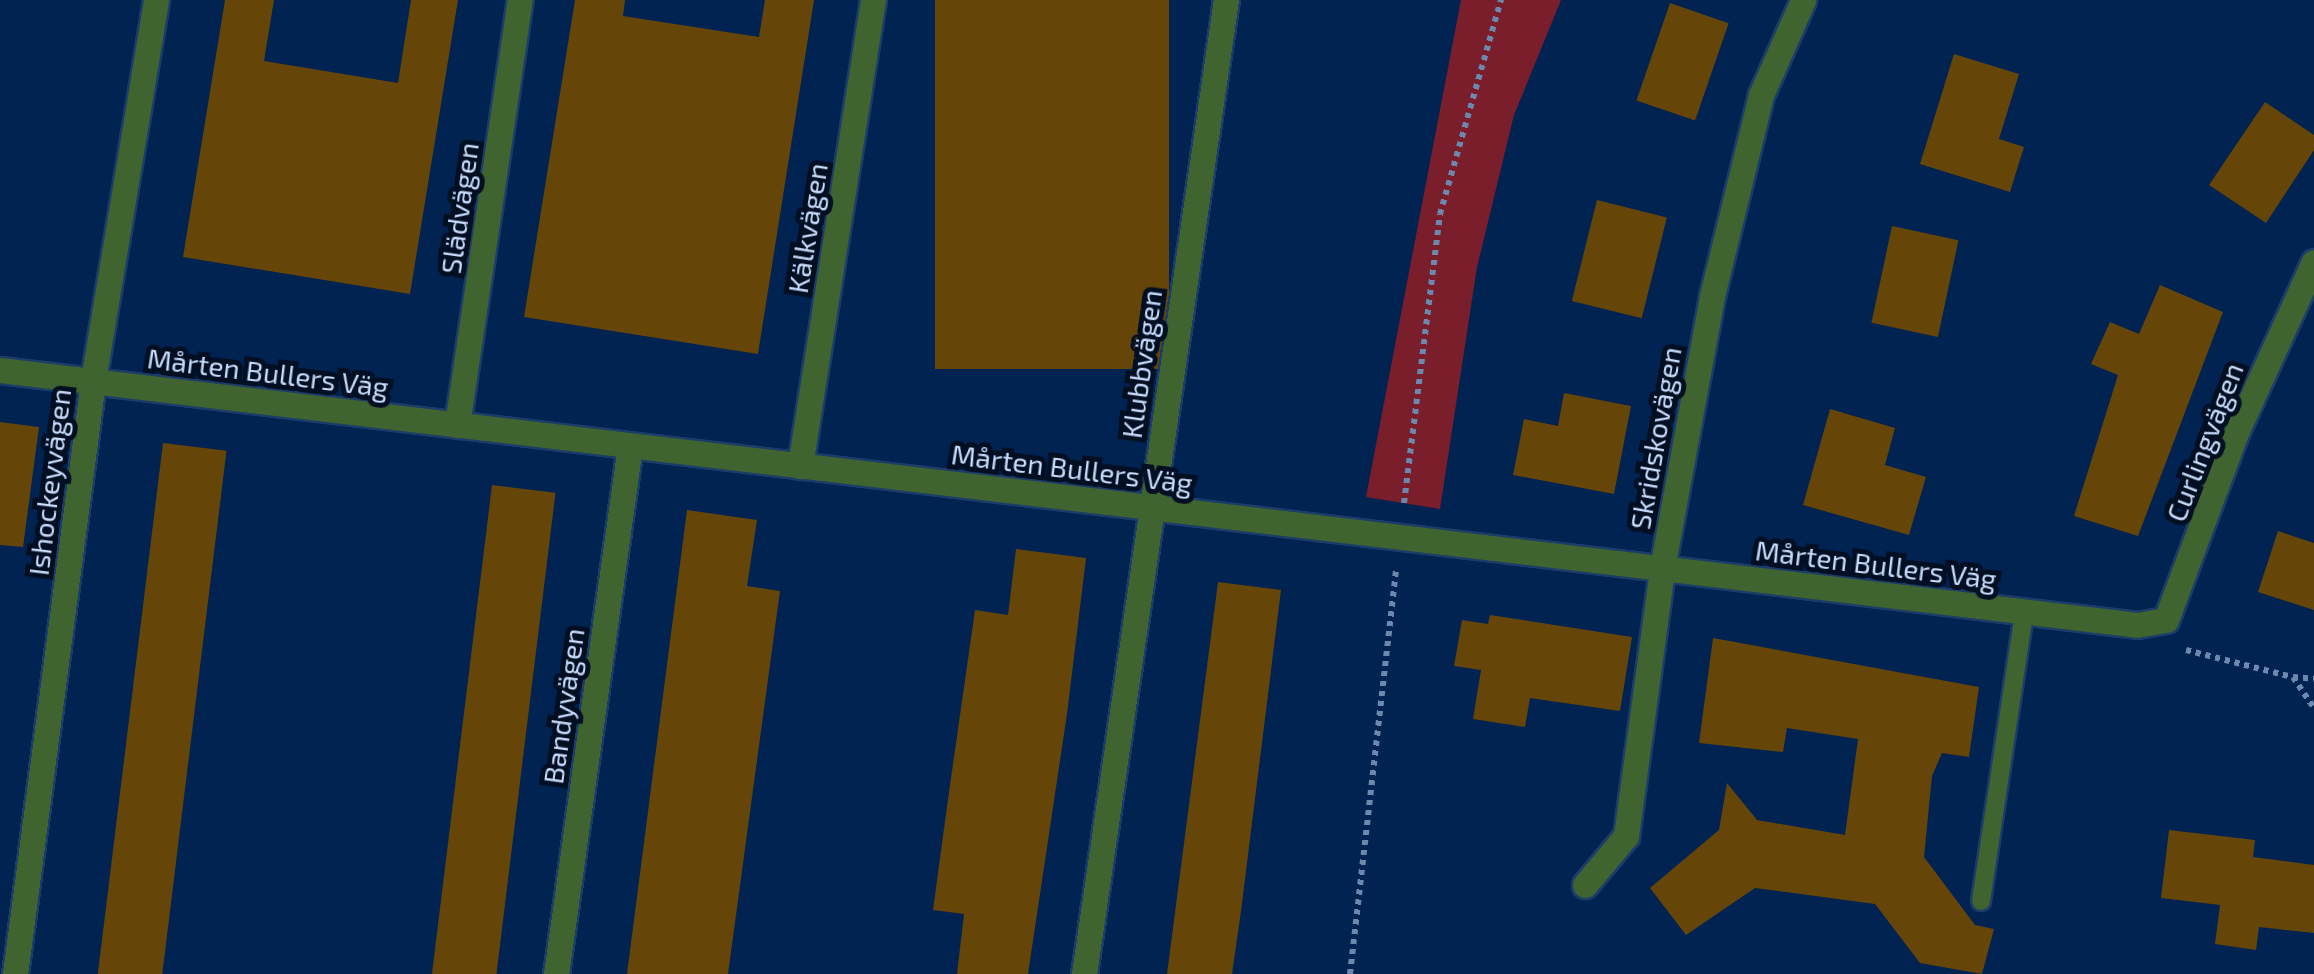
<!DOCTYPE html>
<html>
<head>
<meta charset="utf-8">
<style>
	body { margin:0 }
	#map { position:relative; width:2314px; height:974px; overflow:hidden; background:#002352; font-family:"Exo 2",sans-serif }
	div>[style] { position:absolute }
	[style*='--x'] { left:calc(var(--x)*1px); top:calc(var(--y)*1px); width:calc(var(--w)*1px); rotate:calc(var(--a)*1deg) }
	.green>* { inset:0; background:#7b1e2c }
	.building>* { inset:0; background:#664508; transform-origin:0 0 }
	.path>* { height:6px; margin-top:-3px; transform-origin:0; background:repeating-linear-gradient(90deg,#6c88ae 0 5px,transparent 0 10px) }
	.roads { filter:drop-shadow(2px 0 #1c3d6a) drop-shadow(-2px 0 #1c3d6a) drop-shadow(0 2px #1c3d6a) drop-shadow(0 -2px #1c3d6a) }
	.service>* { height:18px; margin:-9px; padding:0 9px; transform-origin:9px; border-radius:9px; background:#406430 }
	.minor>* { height:25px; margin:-12.5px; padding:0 12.5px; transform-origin:12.5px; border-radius:12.5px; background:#406430 }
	span { translate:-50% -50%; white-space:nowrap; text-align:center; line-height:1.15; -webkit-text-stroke:10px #020e22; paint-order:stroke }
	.street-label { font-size:28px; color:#c8ddfb }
</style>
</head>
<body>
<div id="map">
	<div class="green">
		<i style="clip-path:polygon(1461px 0,1561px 0,1514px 115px,1477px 267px,1440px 509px,1366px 497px)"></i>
	</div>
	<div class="building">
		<i style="clip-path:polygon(225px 0,274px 0,264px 61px,398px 83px,411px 0,458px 0,410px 294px,183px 257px)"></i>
		<i style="clip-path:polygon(575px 0,625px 0,623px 16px,759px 37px,765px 0,814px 0,758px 354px,524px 317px)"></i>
		<i style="left:935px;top:0;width:234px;height:369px"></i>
		<i style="left:1670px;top:3px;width:62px;height:103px;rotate:19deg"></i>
		<i style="clip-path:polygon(1954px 54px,2019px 74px,1999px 139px,2024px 147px,2010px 192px,1920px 164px)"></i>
		<i style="clip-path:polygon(2265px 102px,2314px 135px,2314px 150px,2266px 223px,2209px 185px)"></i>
		<i style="left:1597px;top:200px;width:72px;height:104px;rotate:14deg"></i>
		<i style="left:1892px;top:226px;width:68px;height:99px;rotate:12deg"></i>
		<i style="clip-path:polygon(2160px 285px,2223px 312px,2138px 536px,2074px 516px,2118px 375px,2091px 364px,2110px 322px,2139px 334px)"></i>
		<i style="clip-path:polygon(1564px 393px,1631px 406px,1614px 494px,1513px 475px,1524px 419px,1558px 426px)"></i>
		<i style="clip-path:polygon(1830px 409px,1895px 428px,1885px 465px,1926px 477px,1909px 535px,1803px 505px)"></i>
		<i style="clip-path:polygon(0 422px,39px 427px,23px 547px,0 545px)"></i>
		<i style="left:163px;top:443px;width:64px;height:535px;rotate:7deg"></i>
		<i style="left:492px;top:485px;width:64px;height:493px;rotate:7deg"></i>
		<i style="clip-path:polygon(687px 510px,757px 520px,747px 586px,780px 591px,728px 974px,627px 974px)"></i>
		<i style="clip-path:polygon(2278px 531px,2314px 543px,2314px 610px,2258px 592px)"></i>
		<i style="clip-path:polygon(1016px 549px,1086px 558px,1067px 714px,1028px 974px,957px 974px,964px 914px,933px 910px,949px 792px,975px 610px,1008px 615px)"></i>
		<i style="clip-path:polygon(1218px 582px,1281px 590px,1241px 911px,1232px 974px,1167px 974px)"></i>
		<i style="clip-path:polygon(1490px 615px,1632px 637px,1620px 711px,1530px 698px,1525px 727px,1473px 719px,1481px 670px,1454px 666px,1462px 620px,1488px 624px)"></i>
		<i style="clip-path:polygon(1713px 638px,1979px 687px,1969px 757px,1942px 753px,1932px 776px,1924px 857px,1975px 925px,1994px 929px,1982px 974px,1920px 963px,1875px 904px,1755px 888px,1686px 935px,1650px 888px,1719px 830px,1727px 783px,1757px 820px,1845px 835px,1858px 739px,1787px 728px,1783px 752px,1699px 743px)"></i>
		<i style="clip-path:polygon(2169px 830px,2255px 840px,2253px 857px,2314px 865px,2314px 933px,2259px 927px,2256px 950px,2215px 944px,2220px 905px,2161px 898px)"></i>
	</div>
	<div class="path">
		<i style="--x:1404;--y:503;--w:291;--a:-82.9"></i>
		<i style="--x:1440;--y:214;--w:223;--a:-74.1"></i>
		<i style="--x:2186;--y:650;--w:110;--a:14.2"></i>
		<i style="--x:2293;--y:677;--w:37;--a:56"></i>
		<i style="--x:2293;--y:677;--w:21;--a:5"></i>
		<i style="--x:1350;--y:974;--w:407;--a:-83.5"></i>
	</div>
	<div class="roads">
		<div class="service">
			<i style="--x:1981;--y:901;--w:292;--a:-81.5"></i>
		</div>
		<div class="minor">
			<i style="--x:0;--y:370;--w:2152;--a:6.8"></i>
			<i style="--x:2137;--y:625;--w:29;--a:-10"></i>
			<i style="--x:2166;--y:620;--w:197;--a:-69.5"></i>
			<i style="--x:2235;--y:435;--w:190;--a:-65.5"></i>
			<i style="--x:457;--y:425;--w:430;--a:-81.6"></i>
			<i style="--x:800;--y:466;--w:472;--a:-81.1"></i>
			<i style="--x:1585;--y:885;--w:64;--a:-50.1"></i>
			<i style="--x:1626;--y:836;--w:269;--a:-82.3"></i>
			<i style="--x:1662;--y:569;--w:278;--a:-79.6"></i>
			<i style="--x:1712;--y:296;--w:207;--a:-76.3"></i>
			<i style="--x:1761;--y:95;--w:104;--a:-66.1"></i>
			<i style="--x:15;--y:974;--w:598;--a:-82.51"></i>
			<i style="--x:93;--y:381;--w:386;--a:-80.6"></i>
			<i style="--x:556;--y:974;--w:533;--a:-82.02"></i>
			<i style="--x:1084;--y:974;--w:984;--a:-81.71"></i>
		</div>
	</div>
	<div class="street-label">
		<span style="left:459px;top:208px;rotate:-82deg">Slädvägen</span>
		<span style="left:807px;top:228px;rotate:-81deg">Kälkvägen</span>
		<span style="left:1141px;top:364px;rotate:-82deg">Klubbvägen</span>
		<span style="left:268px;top:372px;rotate:7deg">Mårten Bullers Väg</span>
		<span style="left:1655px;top:438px;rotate:-80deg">Skridskovägen</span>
		<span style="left:2204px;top:442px;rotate:-69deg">Curlingvägen</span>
		<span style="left:1072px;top:468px;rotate:7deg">Mårten Bullers Väg</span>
		<span style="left:49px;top:482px;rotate:-83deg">Ishockeyvägen</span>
		<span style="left:1876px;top:564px;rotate:7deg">Mårten Bullers Väg</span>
		<span style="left:563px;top:706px;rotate:-82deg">Bandyvägen</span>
	</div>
</div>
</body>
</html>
